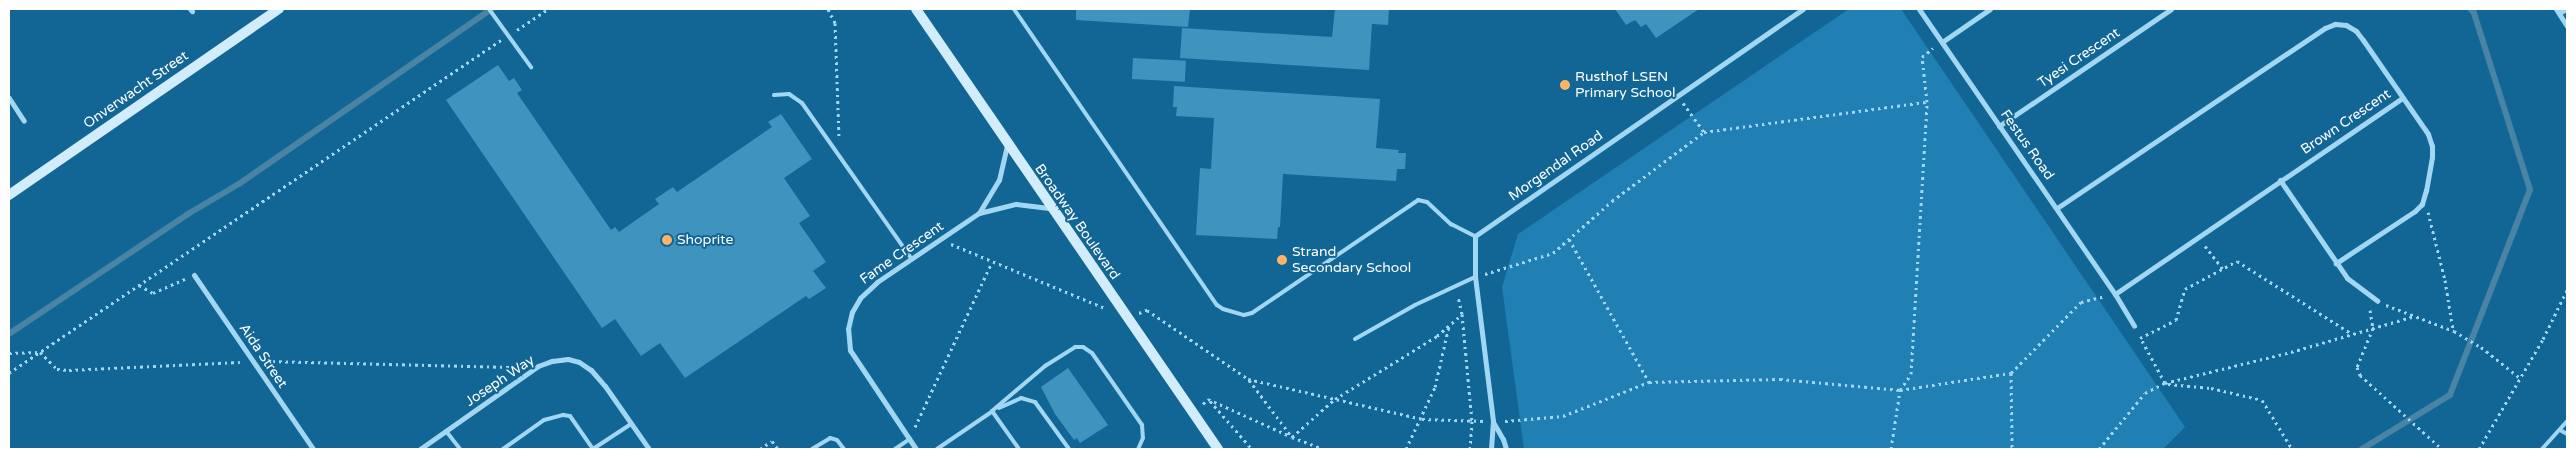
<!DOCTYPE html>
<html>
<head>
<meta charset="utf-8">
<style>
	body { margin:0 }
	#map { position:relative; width:2576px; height:458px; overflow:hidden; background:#126695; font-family:"Varela Round",sans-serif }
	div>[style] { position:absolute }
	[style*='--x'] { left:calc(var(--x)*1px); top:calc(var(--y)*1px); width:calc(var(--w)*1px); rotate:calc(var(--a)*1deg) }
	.green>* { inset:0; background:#2180b3 }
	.stream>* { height:5.5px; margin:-2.75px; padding:0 2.75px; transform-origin:2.75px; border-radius:2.75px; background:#4984a5 }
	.building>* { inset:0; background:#3f93bf; transform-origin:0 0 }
	.path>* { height:3px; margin-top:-1.5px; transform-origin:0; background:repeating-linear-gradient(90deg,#a2d7f3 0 2.5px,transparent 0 6.5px) }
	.lane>* { height:4px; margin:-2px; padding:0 2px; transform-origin:2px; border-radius:2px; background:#a2d7f3 }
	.street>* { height:5px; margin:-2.5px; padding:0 2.5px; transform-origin:2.5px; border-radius:2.5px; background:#a2d7f3 }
	.secondary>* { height:10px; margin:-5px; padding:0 5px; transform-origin:5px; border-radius:5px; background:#d1edfc }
	.dots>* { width:14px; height:14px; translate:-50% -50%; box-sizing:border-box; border:2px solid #126695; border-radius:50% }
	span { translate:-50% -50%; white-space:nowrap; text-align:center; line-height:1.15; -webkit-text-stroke:4px #126695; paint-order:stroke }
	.street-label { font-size:14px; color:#fff }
	.poi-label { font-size:14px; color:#fff }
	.left { translate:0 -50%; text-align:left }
	.frame { position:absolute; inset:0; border:10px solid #fff; pointer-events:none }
</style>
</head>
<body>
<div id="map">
	<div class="green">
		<i style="clip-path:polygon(1849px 9px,1901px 9px,2185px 427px,2163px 449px,1524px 449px,1502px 287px,1518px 234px)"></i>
	</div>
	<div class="stream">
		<i style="--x:9;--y:334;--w:216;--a:-33.8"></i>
		<i style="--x:188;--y:214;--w:59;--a:-30.5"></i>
		<i style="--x:239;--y:184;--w:308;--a:-34.7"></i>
		<i style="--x:2362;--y:449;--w:103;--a:-31.5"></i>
		<i style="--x:2450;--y:395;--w:220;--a:-68.7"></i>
		<i style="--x:2530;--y:190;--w:186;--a:-107.6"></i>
		<i style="--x:2474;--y:13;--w:6;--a:-135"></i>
	</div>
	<div class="building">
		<i style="clip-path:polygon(1076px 9px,1190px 9px,1188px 27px,1076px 20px)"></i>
		<i style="clip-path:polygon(1335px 9px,1389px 9px,1388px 25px,1372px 24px,1369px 70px,1180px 58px,1182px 28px,1332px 37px)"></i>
		<i style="clip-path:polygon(1615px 9px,1699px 9px,1656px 38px,1646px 24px,1641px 27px,1635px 20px,1626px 25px)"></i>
		<i style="left:1133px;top:58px;width:53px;height:21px;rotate:3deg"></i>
		<i style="clip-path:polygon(498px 65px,509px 81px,514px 78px,522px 90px,517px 93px,611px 230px,615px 227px,619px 232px,659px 204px,655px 199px,673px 187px,677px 192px,772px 127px,768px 122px,781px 114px,812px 159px,784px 178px,810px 216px,799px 223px,826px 262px,813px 271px,826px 288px,809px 299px,806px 296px,685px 378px,660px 343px,641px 356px,615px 319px,602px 328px,446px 100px)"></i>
		<i style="clip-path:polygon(1174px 86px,1380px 99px,1376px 148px,1399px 150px,1398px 153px,1406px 153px,1405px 169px,1397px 169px,1396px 181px,1283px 174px,1280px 227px,1278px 227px,1277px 239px,1196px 235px,1200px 168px,1211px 169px,1214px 118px,1176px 116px,1177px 107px,1173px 107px)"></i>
		<i style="clip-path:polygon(1068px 368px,1108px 425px,1080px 443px,1077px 438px,1074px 440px,1055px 414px,1041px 387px)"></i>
	</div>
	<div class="path">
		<i style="--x:828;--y:9;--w:16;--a:63"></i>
		<i style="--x:835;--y:23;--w:113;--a:88"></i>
		<i style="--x:517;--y:30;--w:37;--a:-34"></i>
		<i style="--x:1683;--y:103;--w:36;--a:54"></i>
		<i style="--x:1704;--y:132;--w:225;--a:-7.7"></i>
		<i style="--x:2428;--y:212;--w:70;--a:76"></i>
		<i style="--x:2445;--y:280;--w:51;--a:80.9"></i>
		<i style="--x:1569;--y:239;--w:164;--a:60.8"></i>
		<i style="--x:951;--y:244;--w:167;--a:22.6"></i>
		<i style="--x:2205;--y:246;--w:29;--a:52"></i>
		<i style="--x:1485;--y:274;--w:71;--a:-17.2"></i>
		<i style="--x:1553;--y:253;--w:79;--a:-41.4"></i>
		<i style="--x:1612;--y:201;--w:115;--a:-36.9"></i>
		<i style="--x:139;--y:285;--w:16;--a:30"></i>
		<i style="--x:153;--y:293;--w:35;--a:-24"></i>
		<i style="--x:2386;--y:305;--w:73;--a:20.9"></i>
		<i style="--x:2454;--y:331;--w:31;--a:31"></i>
		<i style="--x:2481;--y:347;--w:50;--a:38.5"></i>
		<i style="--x:2370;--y:310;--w:18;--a:81"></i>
		<i style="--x:2373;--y:328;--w:42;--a:112.3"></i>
		<i style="--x:2357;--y:367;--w:9;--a:69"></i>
		<i style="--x:2360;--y:375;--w:110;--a:42.1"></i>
		<i style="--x:1139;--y:313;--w:9;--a:-21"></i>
		<i style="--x:1147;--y:310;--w:122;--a:34.3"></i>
		<i style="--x:1248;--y:379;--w:179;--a:12.9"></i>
		<i style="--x:1422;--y:419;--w:62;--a:1.8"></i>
		<i style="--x:1462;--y:314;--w:107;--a:84.7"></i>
		<i style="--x:1472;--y:421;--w:28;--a:94"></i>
		<i style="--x:2140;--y:338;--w:40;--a:-26.6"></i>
		<i style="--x:2176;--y:320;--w:32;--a:-74"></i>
		<i style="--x:2185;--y:289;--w:59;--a:-28.3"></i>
		<i style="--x:2237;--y:261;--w:136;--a:32.4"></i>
		<i style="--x:9;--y:353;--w:31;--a:-2"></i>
		<i style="--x:40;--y:352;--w:24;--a:45"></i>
		<i style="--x:57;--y:369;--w:12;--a:5"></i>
		<i style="--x:69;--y:370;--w:171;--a:-2.7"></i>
		<i style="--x:266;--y:361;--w:251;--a:1.4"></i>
		<i style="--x:9;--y:373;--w:594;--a:-34.09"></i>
		<i style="--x:2011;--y:373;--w:76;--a:89.2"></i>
		<i style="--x:1249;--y:380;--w:71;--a:53"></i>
		<i style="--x:1292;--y:437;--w:34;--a:21"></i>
		<i style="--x:2165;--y:383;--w:130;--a:-13.8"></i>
		<i style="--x:2291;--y:352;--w:129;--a:-16.2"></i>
		<i style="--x:2168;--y:384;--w:43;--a:5.3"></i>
		<i style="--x:2211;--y:388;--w:52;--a:13.2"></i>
		<i style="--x:2262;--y:400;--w:57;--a:58.5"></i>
		<i style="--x:1210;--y:401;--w:64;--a:48.8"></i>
		<i style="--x:1203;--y:404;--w:7;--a:-45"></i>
		<i style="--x:1208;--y:399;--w:92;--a:24.3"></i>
		<i style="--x:1292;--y:437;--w:57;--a:-41.5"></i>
		<i style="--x:1335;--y:399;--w:120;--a:-31.7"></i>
		<i style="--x:1437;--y:336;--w:33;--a:-41"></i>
		<i style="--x:1462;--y:314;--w:18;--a:-103"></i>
		<i style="--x:1505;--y:421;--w:58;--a:-4.9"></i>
		<i style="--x:1563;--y:416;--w:92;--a:-21.6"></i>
		<i style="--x:1649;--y:382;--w:131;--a:-1.3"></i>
		<i style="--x:1780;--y:379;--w:121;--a:5.2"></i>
		<i style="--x:1900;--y:390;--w:112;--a:-8.7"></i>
		<i style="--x:2011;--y:373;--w:100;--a:-45.4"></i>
		<i style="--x:2081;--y:302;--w:25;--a:-14"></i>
		<i style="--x:915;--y:427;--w:182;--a:-65"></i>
		<i style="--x:760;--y:449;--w:14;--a:-34"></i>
		<i style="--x:772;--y:441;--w:10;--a:53"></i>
		<i style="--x:1406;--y:449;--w:68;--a:-64.9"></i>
		<i style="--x:1435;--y:387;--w:63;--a:-77.1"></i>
		<i style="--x:1891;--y:449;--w:60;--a:-81.3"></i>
		<i style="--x:1900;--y:390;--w:19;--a:-55"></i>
		<i style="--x:1911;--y:374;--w:272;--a:-86.6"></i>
		<i style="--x:1927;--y:102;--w:45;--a:-96.3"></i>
		<i style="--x:1922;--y:57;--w:14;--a:-39"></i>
		<i style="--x:2099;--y:449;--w:72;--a:-50.6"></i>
		<i style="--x:2145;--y:393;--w:22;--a:-27"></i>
		<i style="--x:2165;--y:383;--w:52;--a:-118.5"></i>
		<i style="--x:2479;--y:449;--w:127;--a:-59.8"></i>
		<i style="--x:2543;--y:339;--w:55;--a:-63.9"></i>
	</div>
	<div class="lane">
		<i style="--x:489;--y:9;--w:72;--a:54.1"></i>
		<i style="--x:1014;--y:9;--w:359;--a:55.6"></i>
		<i style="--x:1217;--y:305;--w:7;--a:34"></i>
		<i style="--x:1223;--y:309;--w:22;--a:16"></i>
		<i style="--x:1244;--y:315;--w:8;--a:-14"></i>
		<i style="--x:1252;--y:313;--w:201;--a:-34.2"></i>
		<i style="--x:1418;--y:200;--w:9;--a:13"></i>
		<i style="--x:1427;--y:202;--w:33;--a:43"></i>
		<i style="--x:1451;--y:224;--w:27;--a:27"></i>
		<i style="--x:774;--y:95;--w:15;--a:-4"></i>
		<i style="--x:789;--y:94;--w:16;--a:35"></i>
		<i style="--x:802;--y:103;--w:189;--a:54.9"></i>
		<i style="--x:1355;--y:339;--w:69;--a:-29.5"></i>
		<i style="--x:1415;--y:305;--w:66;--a:-25"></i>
		<i style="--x:999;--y:408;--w:24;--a:-24"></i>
		<i style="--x:1021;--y:398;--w:15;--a:16"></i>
		<i style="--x:1035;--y:402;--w:58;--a:54.1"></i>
		<i style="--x:992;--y:411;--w:70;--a:-40.3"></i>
		<i style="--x:1045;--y:366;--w:36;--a:-32"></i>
		<i style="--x:1075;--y:347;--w:8;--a:0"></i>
		<i style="--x:1083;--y:347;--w:11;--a:34"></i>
		<i style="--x:1092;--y:353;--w:88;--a:55.2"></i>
		<i style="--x:1142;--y:425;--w:13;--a:86"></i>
		<i style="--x:1143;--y:438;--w:12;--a:114"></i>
		<i style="--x:992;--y:411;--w:47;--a:54.6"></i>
		<i style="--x:2560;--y:430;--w:8;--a:30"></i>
		<i style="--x:446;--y:431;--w:23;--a:52"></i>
		<i style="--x:503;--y:449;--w:50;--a:-35.3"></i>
		<i style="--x:544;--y:420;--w:20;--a:-15"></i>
		<i style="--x:563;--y:415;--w:7;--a:8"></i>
		<i style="--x:570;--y:416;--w:40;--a:55.1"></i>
		<i style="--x:593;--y:449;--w:45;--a:-33.3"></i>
		<i style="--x:812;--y:449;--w:21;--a:-31"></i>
		<i style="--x:830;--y:438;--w:7;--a:16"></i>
		<i style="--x:837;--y:440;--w:11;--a:52"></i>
		<i style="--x:895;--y:449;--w:18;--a:-34"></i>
		<i style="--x:937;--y:449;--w:68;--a:-34.2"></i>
		<i style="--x:2542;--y:449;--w:38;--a:-48"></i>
	</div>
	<div class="street">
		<i style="--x:190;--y:9;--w:3;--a:45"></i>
		<i style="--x:1919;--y:9;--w:346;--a:55.5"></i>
		<i style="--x:2115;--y:294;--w:37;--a:59"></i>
		<i style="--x:2556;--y:9;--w:20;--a:57"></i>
		<i style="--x:2559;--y:13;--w:8;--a:-30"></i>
		<i style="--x:1942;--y:42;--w:58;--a:-34.5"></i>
		<i style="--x:9;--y:98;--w:27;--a:57"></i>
		<i style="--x:1999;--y:126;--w:208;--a:-34.2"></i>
		<i style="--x:2280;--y:180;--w:119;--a:55.6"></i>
		<i style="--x:2347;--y:278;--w:38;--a:37"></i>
		<i style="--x:2057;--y:208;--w:323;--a:-33.9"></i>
		<i style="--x:2325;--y:28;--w:11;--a:-22"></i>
		<i style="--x:2335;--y:24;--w:11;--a:5"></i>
		<i style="--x:2346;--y:25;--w:12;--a:31"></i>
		<i style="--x:2356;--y:31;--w:11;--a:52"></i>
		<i style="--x:2363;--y:40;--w:114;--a:55.3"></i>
		<i style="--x:2428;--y:134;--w:13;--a:72"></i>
		<i style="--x:2432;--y:146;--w:11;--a:90"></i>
		<i style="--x:2432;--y:157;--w:34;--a:100"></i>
		<i style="--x:2426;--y:190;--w:15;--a:106"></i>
		<i style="--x:2422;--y:204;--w:10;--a:135"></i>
		<i style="--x:2415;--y:211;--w:95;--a:146.6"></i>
		<i style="--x:979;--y:213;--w:39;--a:-59"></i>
		<i style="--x:999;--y:180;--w:36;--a:-77"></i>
		<i style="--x:194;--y:275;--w:211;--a:55.6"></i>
		<i style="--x:2115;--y:294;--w:348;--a:-34.3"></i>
		<i style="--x:1493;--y:422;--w:20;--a:60"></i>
		<i style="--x:1503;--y:439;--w:10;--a:73"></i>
		<i style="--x:420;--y:449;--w:144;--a:-35.1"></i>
		<i style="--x:538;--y:366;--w:15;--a:-20"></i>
		<i style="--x:552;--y:361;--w:16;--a:-7"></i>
		<i style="--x:568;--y:359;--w:11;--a:15"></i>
		<i style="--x:579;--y:362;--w:14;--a:34"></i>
		<i style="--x:591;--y:370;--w:21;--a:49"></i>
		<i style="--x:605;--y:386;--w:77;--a:55.1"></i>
		<i style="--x:916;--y:449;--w:119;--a:-123.7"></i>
		<i style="--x:850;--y:350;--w:21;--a:-95"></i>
		<i style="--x:848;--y:329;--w:17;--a:-77"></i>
		<i style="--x:852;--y:312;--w:16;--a:-60"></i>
		<i style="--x:860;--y:298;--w:23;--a:-43"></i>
		<i style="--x:877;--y:282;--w:123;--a:-34.1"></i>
		<i style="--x:979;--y:213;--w:38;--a:-14"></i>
		<i style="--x:1016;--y:204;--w:35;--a:7"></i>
		<i style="--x:1491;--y:449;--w:28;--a:-86"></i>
		<i style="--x:1493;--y:421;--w:145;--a:-97.1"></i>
		<i style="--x:1475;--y:277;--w:41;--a:-90"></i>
		<i style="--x:1475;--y:236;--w:399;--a:-34.7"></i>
	</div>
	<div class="secondary">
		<i style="--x:916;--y:9;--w:534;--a:55.54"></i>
		<i style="--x:9;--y:195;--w:328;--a:-34.6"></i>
	</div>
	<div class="dots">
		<i style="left:1565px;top:85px;background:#ffb364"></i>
		<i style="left:667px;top:240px;background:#ffb364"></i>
		<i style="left:1282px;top:260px;background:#ffb364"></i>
	</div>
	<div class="street-label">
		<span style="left:2079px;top:58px;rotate:-34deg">Tyesi Crescent</span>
		<span style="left:136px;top:90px;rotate:-35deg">Onverwacht Street</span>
		<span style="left:2346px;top:122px;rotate:-34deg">Brown Crescent</span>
		<span style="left:2027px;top:145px;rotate:55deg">Festus Road</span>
		<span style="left:1556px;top:166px;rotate:-35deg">Morgendal Road</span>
		<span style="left:1077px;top:222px;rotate:55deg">Broadway Boulevard</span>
		<span style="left:902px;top:253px;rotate:-35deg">Fame Crescent</span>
		<span style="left:263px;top:356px;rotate:56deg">Aida Street</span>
		<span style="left:500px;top:381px;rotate:-34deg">Joseph Way</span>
	</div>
	<div class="poi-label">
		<span class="left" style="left:1575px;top:85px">Rusthof LSEN<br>Primary School</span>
		<span class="left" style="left:677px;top:240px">Shoprite</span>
		<span class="left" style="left:1292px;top:260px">Strand<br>Secondary School</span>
	</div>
	<div class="frame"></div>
</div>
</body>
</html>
